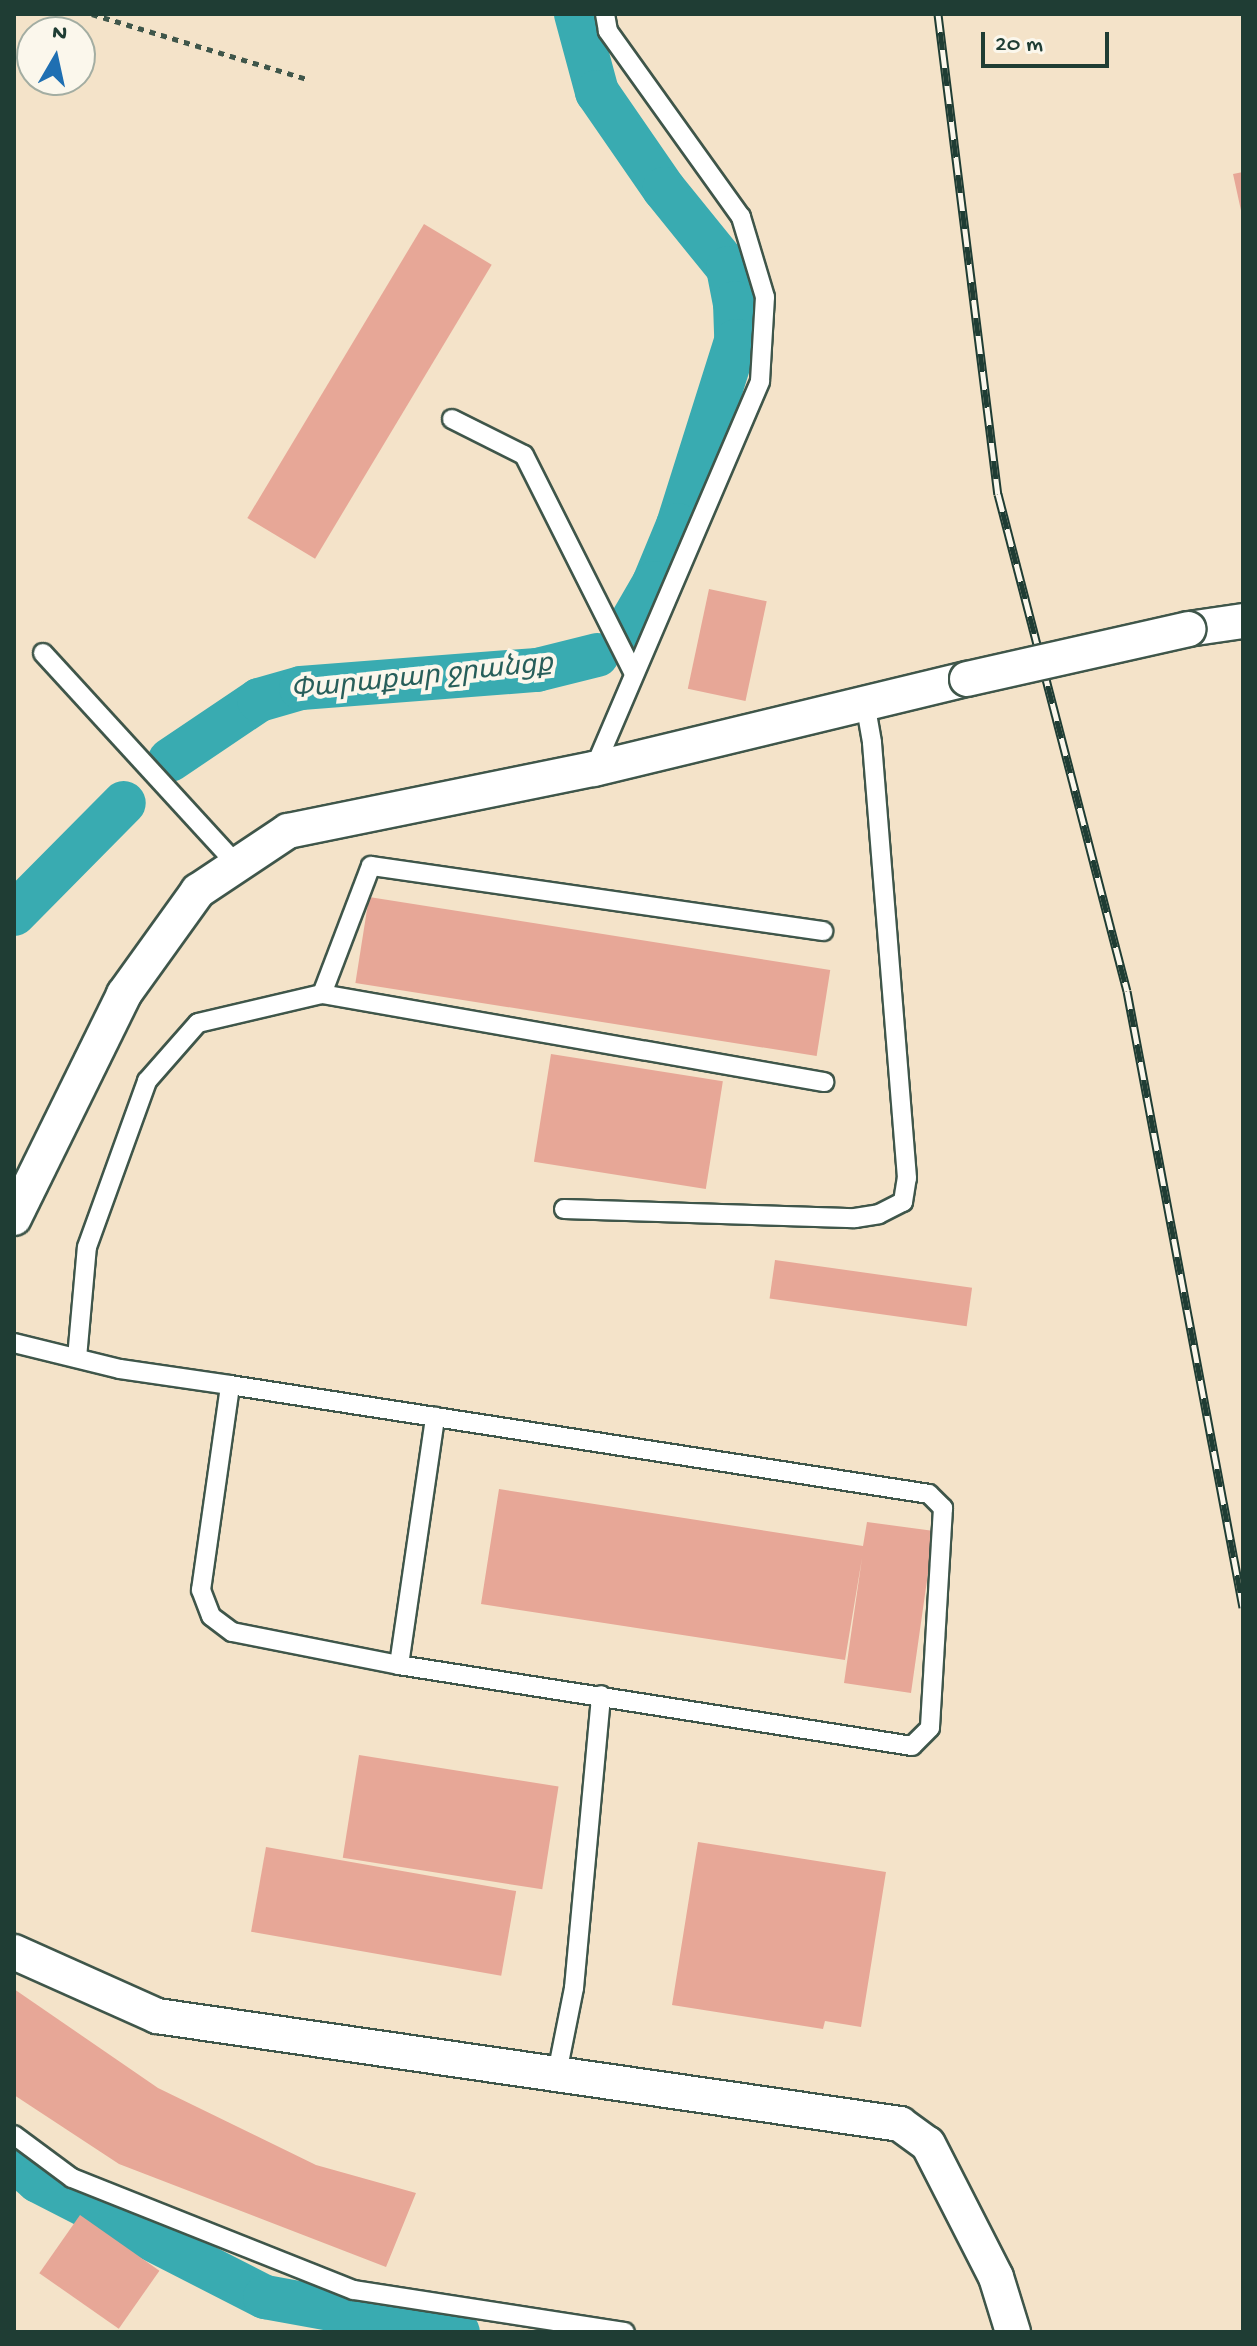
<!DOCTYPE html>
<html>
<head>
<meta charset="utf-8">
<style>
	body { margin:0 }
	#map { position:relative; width:1257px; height:2346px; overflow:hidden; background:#f4e3c9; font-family:"Gochi Hand","Noto Sans Armenian",sans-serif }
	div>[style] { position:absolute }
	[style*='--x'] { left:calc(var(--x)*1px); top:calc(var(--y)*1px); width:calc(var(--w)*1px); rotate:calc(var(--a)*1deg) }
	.canal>* { height:44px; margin:-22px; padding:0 22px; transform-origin:22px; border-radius:22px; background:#39abb1 }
	.building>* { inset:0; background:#e7a797; transform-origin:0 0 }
	.path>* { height:5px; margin-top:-2.5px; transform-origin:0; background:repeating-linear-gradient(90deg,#3f564a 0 6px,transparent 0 12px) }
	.roads { filter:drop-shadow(2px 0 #3f564a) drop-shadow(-2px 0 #3f564a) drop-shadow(0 2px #3f564a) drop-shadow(0 -2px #3f564a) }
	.lane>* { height:18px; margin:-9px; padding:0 9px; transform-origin:9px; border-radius:9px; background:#fff }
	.street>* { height:34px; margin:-17px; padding:0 17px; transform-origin:17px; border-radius:17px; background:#fff }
	.rail>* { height:9px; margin-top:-4.5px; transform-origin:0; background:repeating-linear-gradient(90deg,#fbf7ec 0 18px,#1f3d34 0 36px); box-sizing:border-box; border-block:2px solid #1f3d34 }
	.bridges { filter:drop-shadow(2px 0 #3f564a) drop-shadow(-2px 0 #3f564a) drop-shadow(0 2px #3f564a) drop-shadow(0 -2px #3f564a) }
	.street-bridge>* { height:34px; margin:-17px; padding:0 17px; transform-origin:17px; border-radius:17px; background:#fff }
	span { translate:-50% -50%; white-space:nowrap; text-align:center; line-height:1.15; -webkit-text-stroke:8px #fbf7ec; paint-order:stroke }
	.water-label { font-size:28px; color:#275e5a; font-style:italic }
	.frame { position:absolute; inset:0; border:16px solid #1f3d34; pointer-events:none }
	.north { position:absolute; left:16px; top:16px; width:80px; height:80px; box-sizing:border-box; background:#fbf7ec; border:2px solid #a3ada2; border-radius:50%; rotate:9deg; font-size:22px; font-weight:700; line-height:32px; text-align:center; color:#1f3d34 }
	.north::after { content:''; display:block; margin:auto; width:28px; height:36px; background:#1f6fb2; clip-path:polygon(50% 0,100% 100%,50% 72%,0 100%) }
	.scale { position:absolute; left:981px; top:32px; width:128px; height:36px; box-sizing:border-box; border:4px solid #1f3d34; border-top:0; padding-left:10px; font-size:24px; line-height:28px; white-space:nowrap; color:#1f3d34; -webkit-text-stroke:6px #fbf7ec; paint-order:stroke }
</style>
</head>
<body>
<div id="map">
	<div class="canal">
		<i style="--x:576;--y:14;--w:81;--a:74.9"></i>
		<i style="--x:597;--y:92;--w:118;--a:55.4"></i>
		<i style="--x:664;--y:189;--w:102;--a:51"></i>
		<i style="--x:728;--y:268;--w:36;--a:79"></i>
		<i style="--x:735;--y:303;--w:38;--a:88"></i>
		<i style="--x:736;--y:341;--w:193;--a:107.5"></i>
		<i style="--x:678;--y:525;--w:63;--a:112.5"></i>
		<i style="--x:654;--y:583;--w:58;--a:120.1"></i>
		<i style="--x:170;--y:760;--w:107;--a:-34"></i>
		<i style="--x:259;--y:700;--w:44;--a:-15.9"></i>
		<i style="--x:301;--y:688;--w:237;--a:-4.4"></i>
		<i style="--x:537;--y:670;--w:62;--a:-14"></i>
		<i style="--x:14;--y:914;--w:156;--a:-45.3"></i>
		<i style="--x:14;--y:2160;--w:32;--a:41"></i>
		<i style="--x:38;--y:2181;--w:255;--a:27.1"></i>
		<i style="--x:265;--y:2297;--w:196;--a:10.3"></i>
	</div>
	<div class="building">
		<i style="clip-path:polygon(1243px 172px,1243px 215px,1242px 215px,1233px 174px)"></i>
		<i style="left:424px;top:224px;width:79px;height:343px;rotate:31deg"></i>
		<i style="left:709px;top:589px;width:59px;height:102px;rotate:12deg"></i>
		<i style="left:369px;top:897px;width:467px;height:87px;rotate:9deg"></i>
		<i style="left:551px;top:1054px;width:174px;height:109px;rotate:9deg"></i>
		<i style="left:775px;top:1260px;width:199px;height:39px;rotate:8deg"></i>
		<i style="clip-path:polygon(499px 1489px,863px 1546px,867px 1522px,934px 1531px,911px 1693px,844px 1683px,862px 1558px,845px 1660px,481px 1604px)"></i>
		<i style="left:359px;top:1755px;width:202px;height:104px;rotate:9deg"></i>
		<i style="clip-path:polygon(698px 1842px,886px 1872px,861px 2027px,825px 2021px,823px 2029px,672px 2005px)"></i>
		<i style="left:266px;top:1847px;width:254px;height:86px;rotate:10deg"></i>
		<i style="clip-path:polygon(14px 1989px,158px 2088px,316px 2165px,416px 2193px,386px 2267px,119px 2164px,14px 2095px)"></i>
		<i style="left:80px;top:2215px;width:97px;height:71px;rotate:35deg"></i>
	</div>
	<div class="path">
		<i style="--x:92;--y:14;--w:225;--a:16.8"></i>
	</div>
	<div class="roads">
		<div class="lane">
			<i style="--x:452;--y:419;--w:80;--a:26.6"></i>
			<i style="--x:524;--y:455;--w:245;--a:63.3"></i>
			<i style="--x:43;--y:653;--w:287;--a:47.5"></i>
			<i style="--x:594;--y:769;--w:422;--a:-66.8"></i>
			<i style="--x:760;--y:381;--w:84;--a:-86.6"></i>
			<i style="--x:765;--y:297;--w:84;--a:-106.7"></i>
			<i style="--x:741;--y:217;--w:229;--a:-125.6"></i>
			<i style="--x:608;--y:31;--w:17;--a:-100"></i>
			<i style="--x:322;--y:994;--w:137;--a:-69.1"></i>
			<i style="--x:371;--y:866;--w:457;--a:8.2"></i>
			<i style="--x:564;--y:1209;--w:291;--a:1.8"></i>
			<i style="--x:855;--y:1218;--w:24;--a:-9"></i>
			<i style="--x:879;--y:1214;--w:27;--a:-27"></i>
			<i style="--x:903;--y:1202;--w:24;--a:-81"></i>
			<i style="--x:907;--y:1178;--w:437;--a:-94.6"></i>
			<i style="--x:872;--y:742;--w:39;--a:-100"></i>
			<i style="--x:14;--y:1343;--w:109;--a:13.8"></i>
			<i style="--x:120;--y:1369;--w:111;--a:8.3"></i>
			<i style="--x:230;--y:1385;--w:707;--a:8.86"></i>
			<i style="--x:929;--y:1494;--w:20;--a:45"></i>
			<i style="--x:943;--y:1508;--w:220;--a:93.4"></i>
			<i style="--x:930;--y:1728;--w:25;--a:135"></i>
			<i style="--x:912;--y:1746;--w:519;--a:-171.03"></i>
			<i style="--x:399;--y:1665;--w:170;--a:-168.8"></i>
			<i style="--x:232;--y:1632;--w:26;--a:-143"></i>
			<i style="--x:211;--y:1616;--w:28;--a:-111"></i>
			<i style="--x:201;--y:1590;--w:207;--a:-81.9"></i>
			<i style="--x:77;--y:1358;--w:111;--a:-84.9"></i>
			<i style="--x:87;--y:1247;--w:177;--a:-70.1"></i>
			<i style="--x:147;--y:1081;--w:77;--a:-48.7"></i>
			<i style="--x:198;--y:1023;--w:127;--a:-13.2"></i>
			<i style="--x:322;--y:994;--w:510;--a:9.94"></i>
			<i style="--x:399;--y:1665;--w:251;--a:-81.7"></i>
			<i style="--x:557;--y:2073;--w:87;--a:-78.7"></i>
			<i style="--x:574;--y:1988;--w:294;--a:-84.7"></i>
			<i style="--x:14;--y:2135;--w:72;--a:36.6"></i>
			<i style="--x:72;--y:2178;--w:303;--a:21.7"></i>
			<i style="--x:354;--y:2290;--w:274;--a:8.8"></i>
		</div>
		<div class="street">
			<i style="--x:1188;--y:629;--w:56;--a:-8.3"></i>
			<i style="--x:14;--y:1218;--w:250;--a:-63.8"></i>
			<i style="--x:124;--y:994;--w:127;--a:-54.3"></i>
			<i style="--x:198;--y:891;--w:108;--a:-33.7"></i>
			<i style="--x:288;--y:831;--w:312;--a:-11.5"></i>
			<i style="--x:594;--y:769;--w:384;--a:-13.6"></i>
			<i style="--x:14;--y:1952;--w:157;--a:24.1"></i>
			<i style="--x:157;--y:2016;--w:751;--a:8.27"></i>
			<i style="--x:900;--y:2124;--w:34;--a:36"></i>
			<i style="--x:928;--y:2144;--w:149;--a:62.9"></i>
			<i style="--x:996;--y:2277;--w:58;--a:72.8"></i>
		</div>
	</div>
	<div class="rail">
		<i style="--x:938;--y:14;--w:484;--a:82.9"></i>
		<i style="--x:998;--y:494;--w:513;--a:75.45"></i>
		<i style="--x:1127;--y:991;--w:627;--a:79.34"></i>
	</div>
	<div class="bridges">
		<div class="street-bridge">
			<i style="--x:967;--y:679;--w:227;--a:-12.7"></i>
		</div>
	</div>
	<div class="water-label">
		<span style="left:422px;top:679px;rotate:-6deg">Փարաքար ջրանցք</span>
	</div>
	<div class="frame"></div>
	<div class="north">N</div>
	<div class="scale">20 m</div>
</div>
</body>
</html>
